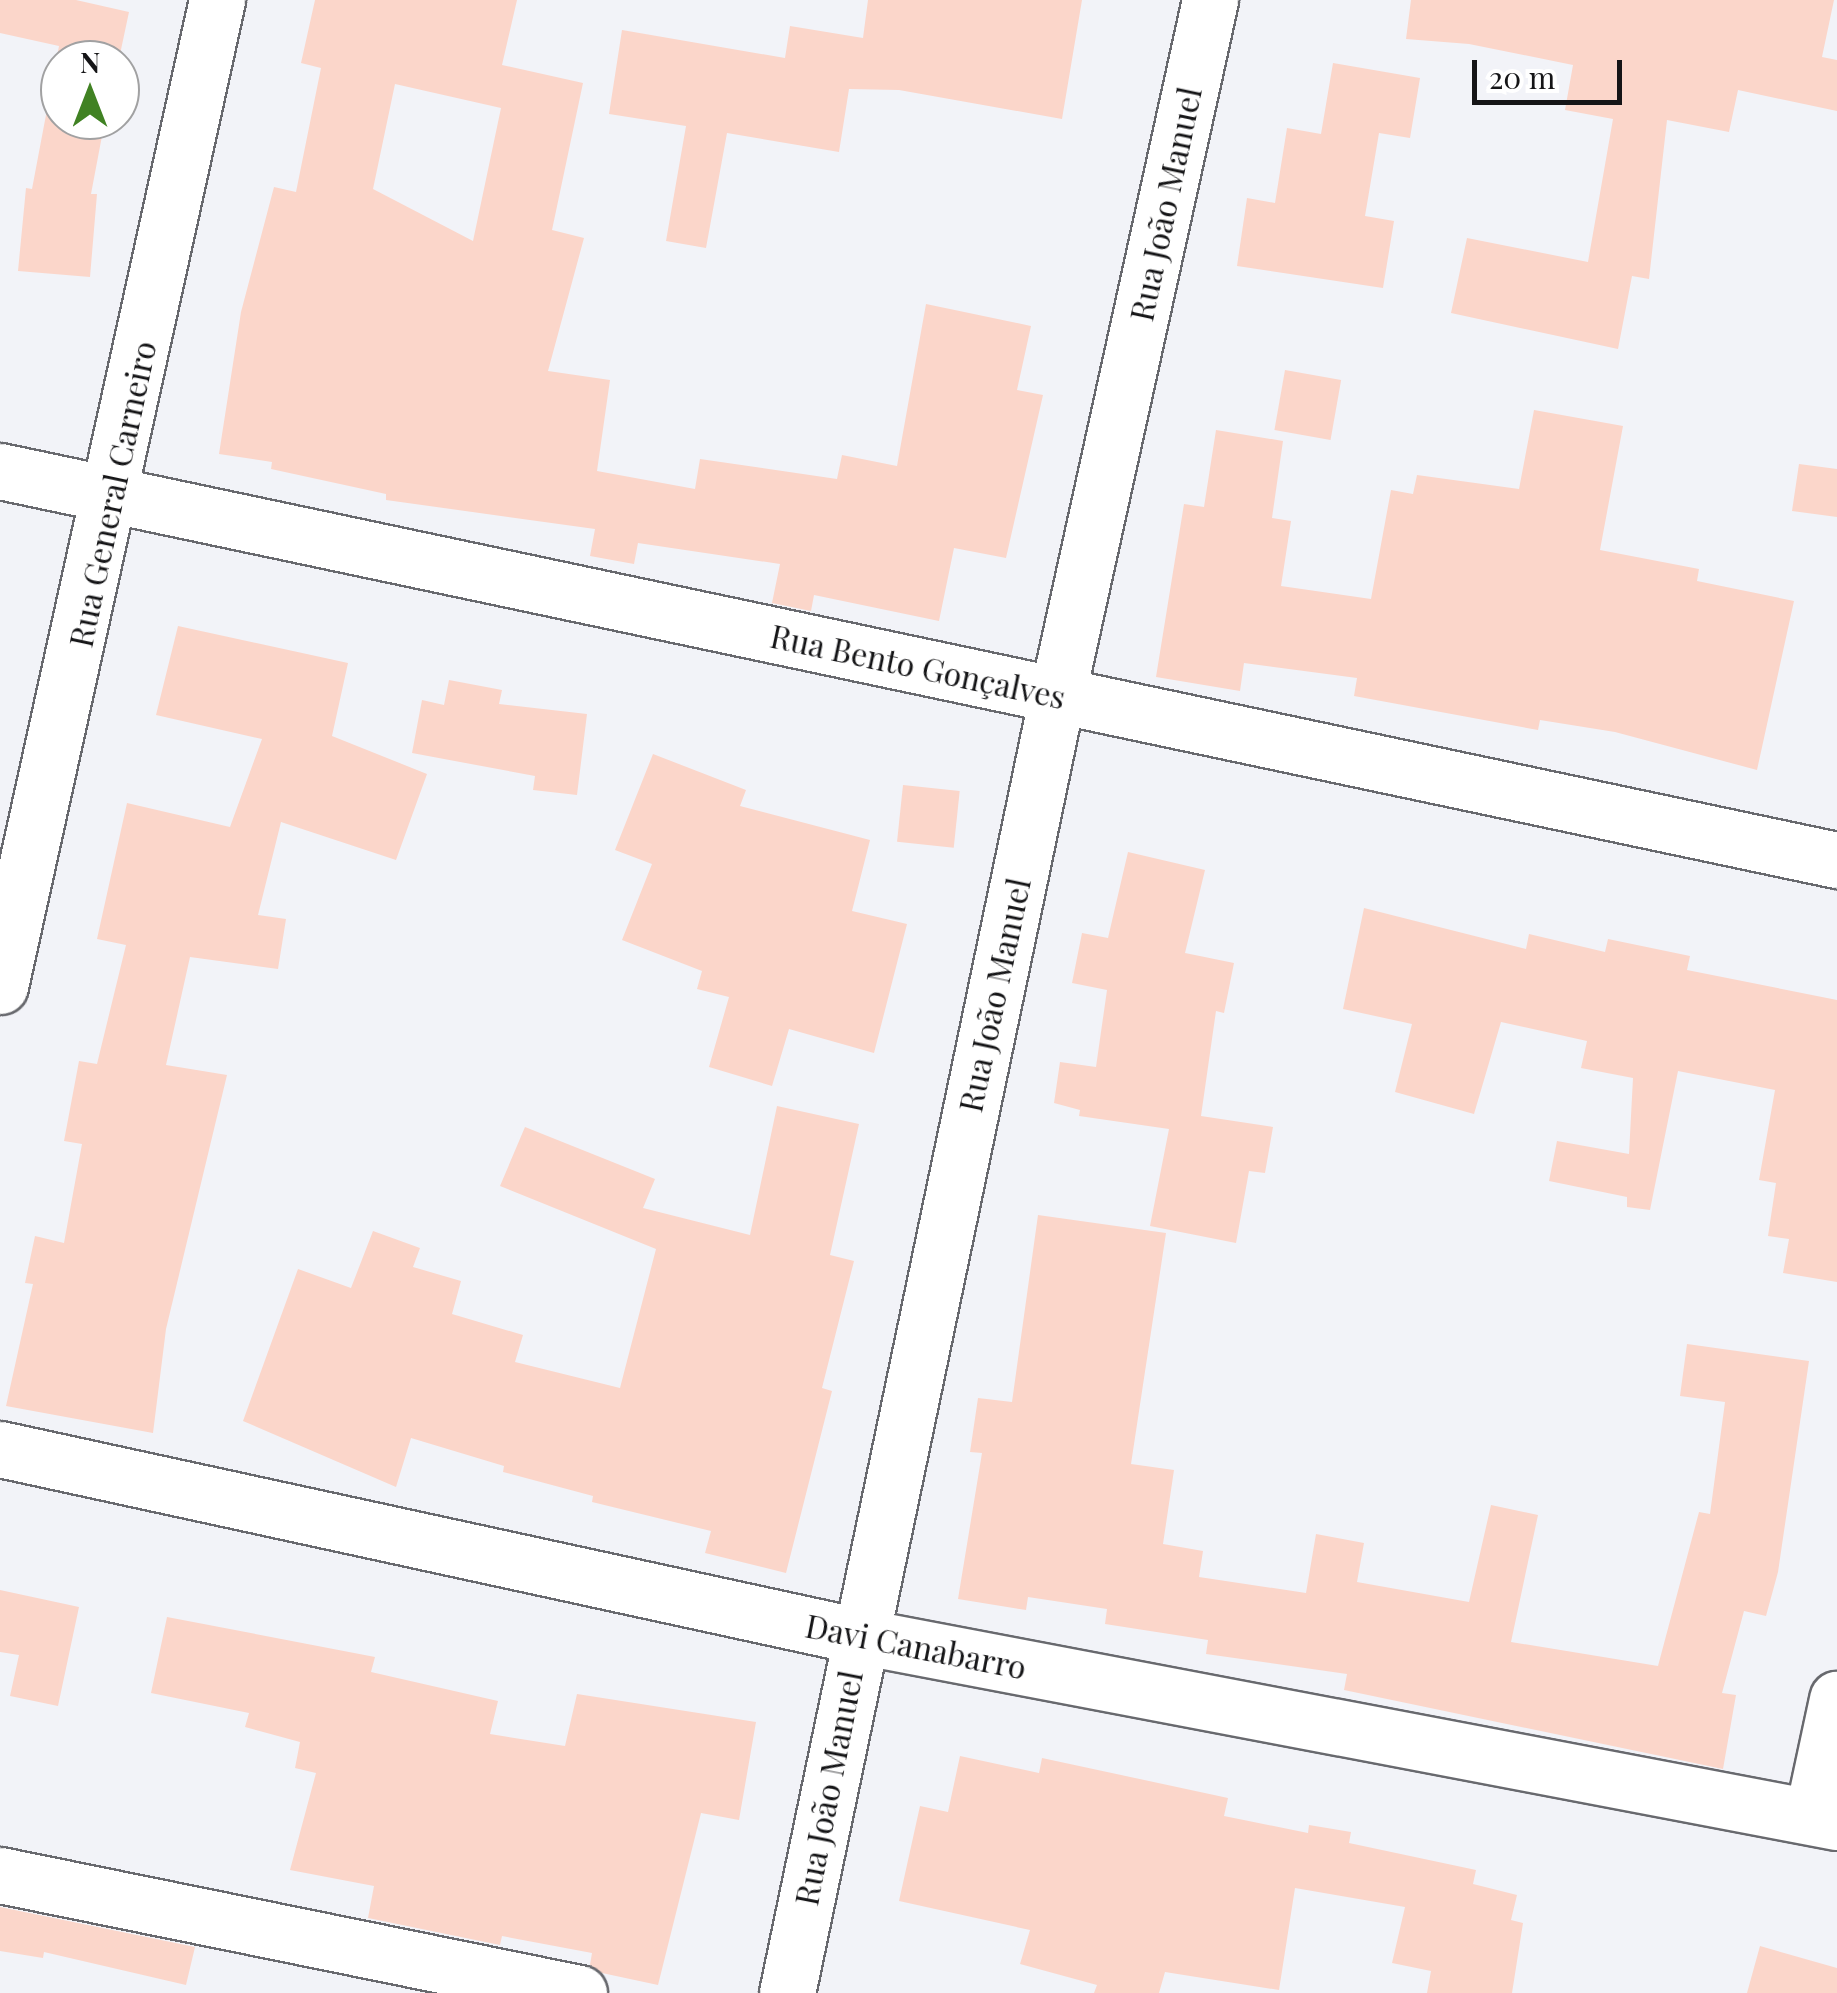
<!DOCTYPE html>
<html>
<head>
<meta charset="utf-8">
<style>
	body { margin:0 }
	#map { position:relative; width:1837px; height:1993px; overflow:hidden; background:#f2f3f8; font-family:"Playfair Display",serif }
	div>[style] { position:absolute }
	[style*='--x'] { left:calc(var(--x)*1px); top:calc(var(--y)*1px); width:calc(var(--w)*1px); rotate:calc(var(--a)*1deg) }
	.building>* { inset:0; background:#fbd6ca; transform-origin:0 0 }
	.roads { filter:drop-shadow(2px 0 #68696e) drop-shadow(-2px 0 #68696e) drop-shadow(0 2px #68696e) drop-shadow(0 -2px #68696e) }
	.minor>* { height:55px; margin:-27.5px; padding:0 27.5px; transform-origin:27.5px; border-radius:27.5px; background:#fff }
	span { translate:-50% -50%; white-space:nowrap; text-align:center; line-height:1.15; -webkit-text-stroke:10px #fff; paint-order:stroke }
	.street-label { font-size:32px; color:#151517 }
	.north { position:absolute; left:40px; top:40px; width:100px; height:100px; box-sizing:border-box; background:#fff; border:2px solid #a1a1a2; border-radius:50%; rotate:0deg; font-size:28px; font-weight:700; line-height:40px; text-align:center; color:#151517 }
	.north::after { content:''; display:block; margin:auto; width:35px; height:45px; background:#408223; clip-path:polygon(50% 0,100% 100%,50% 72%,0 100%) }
	.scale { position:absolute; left:1472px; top:60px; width:150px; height:45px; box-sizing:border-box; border:5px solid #151517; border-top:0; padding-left:12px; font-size:30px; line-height:35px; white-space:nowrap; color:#151517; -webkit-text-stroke:8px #fff; paint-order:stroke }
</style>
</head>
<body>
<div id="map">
	<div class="building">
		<i style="clip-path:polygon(0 0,76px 0,129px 12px,119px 59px,60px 60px,60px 120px,105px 120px,91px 194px,97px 194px,90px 277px,18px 271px,26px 188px,32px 189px,59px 46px,0 33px)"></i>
		<i style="clip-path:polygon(evenodd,315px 0,517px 0,502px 65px,583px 83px,552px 230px,584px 238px,548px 371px,610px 380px,597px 471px,695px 489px,700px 459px,837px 479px,842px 455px,897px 466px,926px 304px,1031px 326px,1017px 390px,1043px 395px,1006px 558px,954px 548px,939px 621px,814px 595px,811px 611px,772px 603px,780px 564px,638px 543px,634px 564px,590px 556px,595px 529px,386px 500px,386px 494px,271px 469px,272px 462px,219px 454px,241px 312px,274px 187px,296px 192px,321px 68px,301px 63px,315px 0,395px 84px,501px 108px,473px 241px,373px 189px,395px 84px)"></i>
		<i style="clip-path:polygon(868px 0,1082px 0,1062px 119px,899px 90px,849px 89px,839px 152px,727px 133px,706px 248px,666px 241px,686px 126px,609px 114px,622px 30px,785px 58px,790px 26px,863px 38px)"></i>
		<i style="clip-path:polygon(1411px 0,1834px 0,1822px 57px,1837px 60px,1837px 111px,1738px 90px,1729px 132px,1667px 120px,1649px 279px,1632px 276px,1618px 349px,1451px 313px,1467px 238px,1588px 262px,1613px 119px,1565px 110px,1573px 65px,1469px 44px,1406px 39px)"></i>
		<i style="clip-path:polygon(1333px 63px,1420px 78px,1410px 138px,1379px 133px,1365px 216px,1394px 221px,1383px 288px,1237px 266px,1247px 198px,1275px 203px,1287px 128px,1321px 134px)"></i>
		<i style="left:1285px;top:370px;width:57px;height:61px;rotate:10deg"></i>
		<i style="clip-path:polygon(1534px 410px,1623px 426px,1600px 550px,1699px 569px,1697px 581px,1794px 601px,1757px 770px,1615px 732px,1540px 720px,1538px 730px,1354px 696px,1357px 678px,1244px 663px,1240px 691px,1156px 677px,1184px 504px,1204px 507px,1216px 430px,1283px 441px,1272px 518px,1291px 521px,1281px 586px,1371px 599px,1391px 490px,1413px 494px,1417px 475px,1519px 489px)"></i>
		<i style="clip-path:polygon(1799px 464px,1837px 469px,1837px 517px,1792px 511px)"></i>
		<i style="clip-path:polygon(178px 626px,348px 663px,332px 736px,427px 774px,396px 860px,281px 822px,258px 915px,286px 919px,278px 969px,190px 957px,166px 1065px,227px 1075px,166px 1329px,153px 1433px,6px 1406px,33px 1284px,25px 1283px,35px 1236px,64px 1243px,82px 1144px,64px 1141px,79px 1061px,97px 1064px,126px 945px,97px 939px,127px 803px,230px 827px,262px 739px,156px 715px)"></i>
		<i style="clip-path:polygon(449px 680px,502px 690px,499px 704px,587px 714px,577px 795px,533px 790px,535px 776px,412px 753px,422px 700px,444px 705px)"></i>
		<i style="clip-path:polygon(653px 754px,746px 790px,740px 806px,870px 840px,852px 911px,907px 924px,874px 1053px,789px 1029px,772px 1086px,709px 1067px,729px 997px,697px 989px,702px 971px,622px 940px,652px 864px,615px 850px)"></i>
		<i style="left:903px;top:785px;width:57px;height:57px;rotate:6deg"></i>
		<i style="clip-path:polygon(1128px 852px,1205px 870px,1185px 953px,1234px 963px,1224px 1013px,1216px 1011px,1201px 1116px,1273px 1127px,1265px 1173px,1249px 1171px,1236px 1243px,1150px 1226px,1169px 1129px,1079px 1116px,1080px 1110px,1054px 1103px,1060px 1062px,1096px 1067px,1107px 990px,1072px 983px,1082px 933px,1108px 938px)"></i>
		<i style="clip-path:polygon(1364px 908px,1526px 949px,1529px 934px,1605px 952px,1608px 939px,1690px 956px,1687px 970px,1837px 1000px,1837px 1282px,1783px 1273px,1789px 1239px,1768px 1236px,1776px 1183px,1759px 1180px,1775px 1090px,1678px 1071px,1650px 1210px,1627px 1207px,1627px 1197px,1549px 1181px,1557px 1141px,1629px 1154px,1633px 1078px,1581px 1068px,1587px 1041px,1501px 1022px,1474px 1114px,1395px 1092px,1412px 1024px,1343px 1009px)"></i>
		<i style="clip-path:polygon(777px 1106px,859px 1124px,830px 1255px,854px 1261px,822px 1388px,832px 1391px,786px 1573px,705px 1553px,711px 1531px,592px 1502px,593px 1496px,503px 1472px,504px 1466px,411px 1438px,396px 1487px,243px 1421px,298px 1269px,351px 1288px,373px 1231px,420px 1248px,413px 1267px,461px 1281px,452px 1314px,523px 1335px,515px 1362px,620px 1388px,656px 1249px,500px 1186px,525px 1127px,655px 1179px,643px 1208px,750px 1235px)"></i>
		<i style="clip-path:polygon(1038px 1215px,1166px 1233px,1131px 1464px,1174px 1470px,1163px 1544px,1203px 1551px,1199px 1577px,1306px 1593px,1316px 1534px,1364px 1543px,1357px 1582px,1469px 1602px,1491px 1505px,1538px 1515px,1511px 1642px,1658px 1666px,1699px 1512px,1710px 1514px,1725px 1402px,1680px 1396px,1687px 1344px,1809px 1361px,1778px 1572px,1766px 1616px,1744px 1611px,1722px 1693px,1736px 1695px,1723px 1769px,1344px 1690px,1347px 1674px,1206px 1654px,1208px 1640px,1105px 1624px,1107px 1609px,1028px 1597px,1026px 1610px,958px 1599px,982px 1453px,970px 1452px,978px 1398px,1012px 1402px)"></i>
		<i style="clip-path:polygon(0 1590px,79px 1607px,58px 1706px,10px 1696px,19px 1655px,0 1652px)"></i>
		<i style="clip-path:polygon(167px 1617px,375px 1657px,371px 1672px,498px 1701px,490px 1734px,565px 1746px,577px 1694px,756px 1722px,739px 1820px,701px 1813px,658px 1985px,602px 1973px,590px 1965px,592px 1953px,502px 1936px,500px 1945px,368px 1918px,374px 1886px,290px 1870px,316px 1773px,295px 1768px,300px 1742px,245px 1727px,249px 1713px,151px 1693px)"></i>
		<i style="clip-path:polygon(960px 1756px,1039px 1773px,1042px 1758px,1228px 1798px,1224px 1816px,1308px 1833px,1309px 1825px,1351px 1832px,1349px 1843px,1476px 1870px,1473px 1884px,1517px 1895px,1511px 1920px,1523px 1923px,1512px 1993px,1427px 1993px,1431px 1971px,1392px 1963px,1405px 1907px,1295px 1888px,1279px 1990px,1165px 1972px,1159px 1993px,1094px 1993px,1097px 1985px,1020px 1964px,1030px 1930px,899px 1901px,920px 1806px,948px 1812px)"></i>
		<i style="clip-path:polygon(0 1907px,195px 1947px,186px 1985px,44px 1952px,43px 1958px,0 1951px)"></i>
		<i style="clip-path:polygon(1760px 1946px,1837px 1968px,1837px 1993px,1747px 1993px)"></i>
	</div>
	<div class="roads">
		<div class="minor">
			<i style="--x:0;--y:471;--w:1878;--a:11.96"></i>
			<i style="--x:0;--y:986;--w:1010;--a:-77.59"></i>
			<i style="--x:0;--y:1449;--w:879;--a:12.28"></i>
			<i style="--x:859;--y:1636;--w:996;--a:10.77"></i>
			<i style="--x:1812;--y:1816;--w:120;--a:-77.9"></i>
			<i style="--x:0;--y:1875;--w:591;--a:11.52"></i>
			<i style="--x:787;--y:1993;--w:1325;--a:-78.24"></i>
			<i style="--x:1057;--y:696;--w:713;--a:-77.6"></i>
		</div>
	</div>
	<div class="street-label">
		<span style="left:1165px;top:204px;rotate:-78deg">Rua João Manuel</span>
		<span style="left:112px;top:494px;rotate:-78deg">Rua General Carneiro</span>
		<span style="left:918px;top:666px;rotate:12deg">Rua Bento Gonçalves</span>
		<span style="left:994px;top:995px;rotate:-78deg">Rua João Manuel</span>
		<span style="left:916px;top:1646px;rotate:11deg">Davi Canabarro</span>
		<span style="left:828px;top:1788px;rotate:-79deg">Rua João Manuel</span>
	</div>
	<div class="north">N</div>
	<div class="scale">20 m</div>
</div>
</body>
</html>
